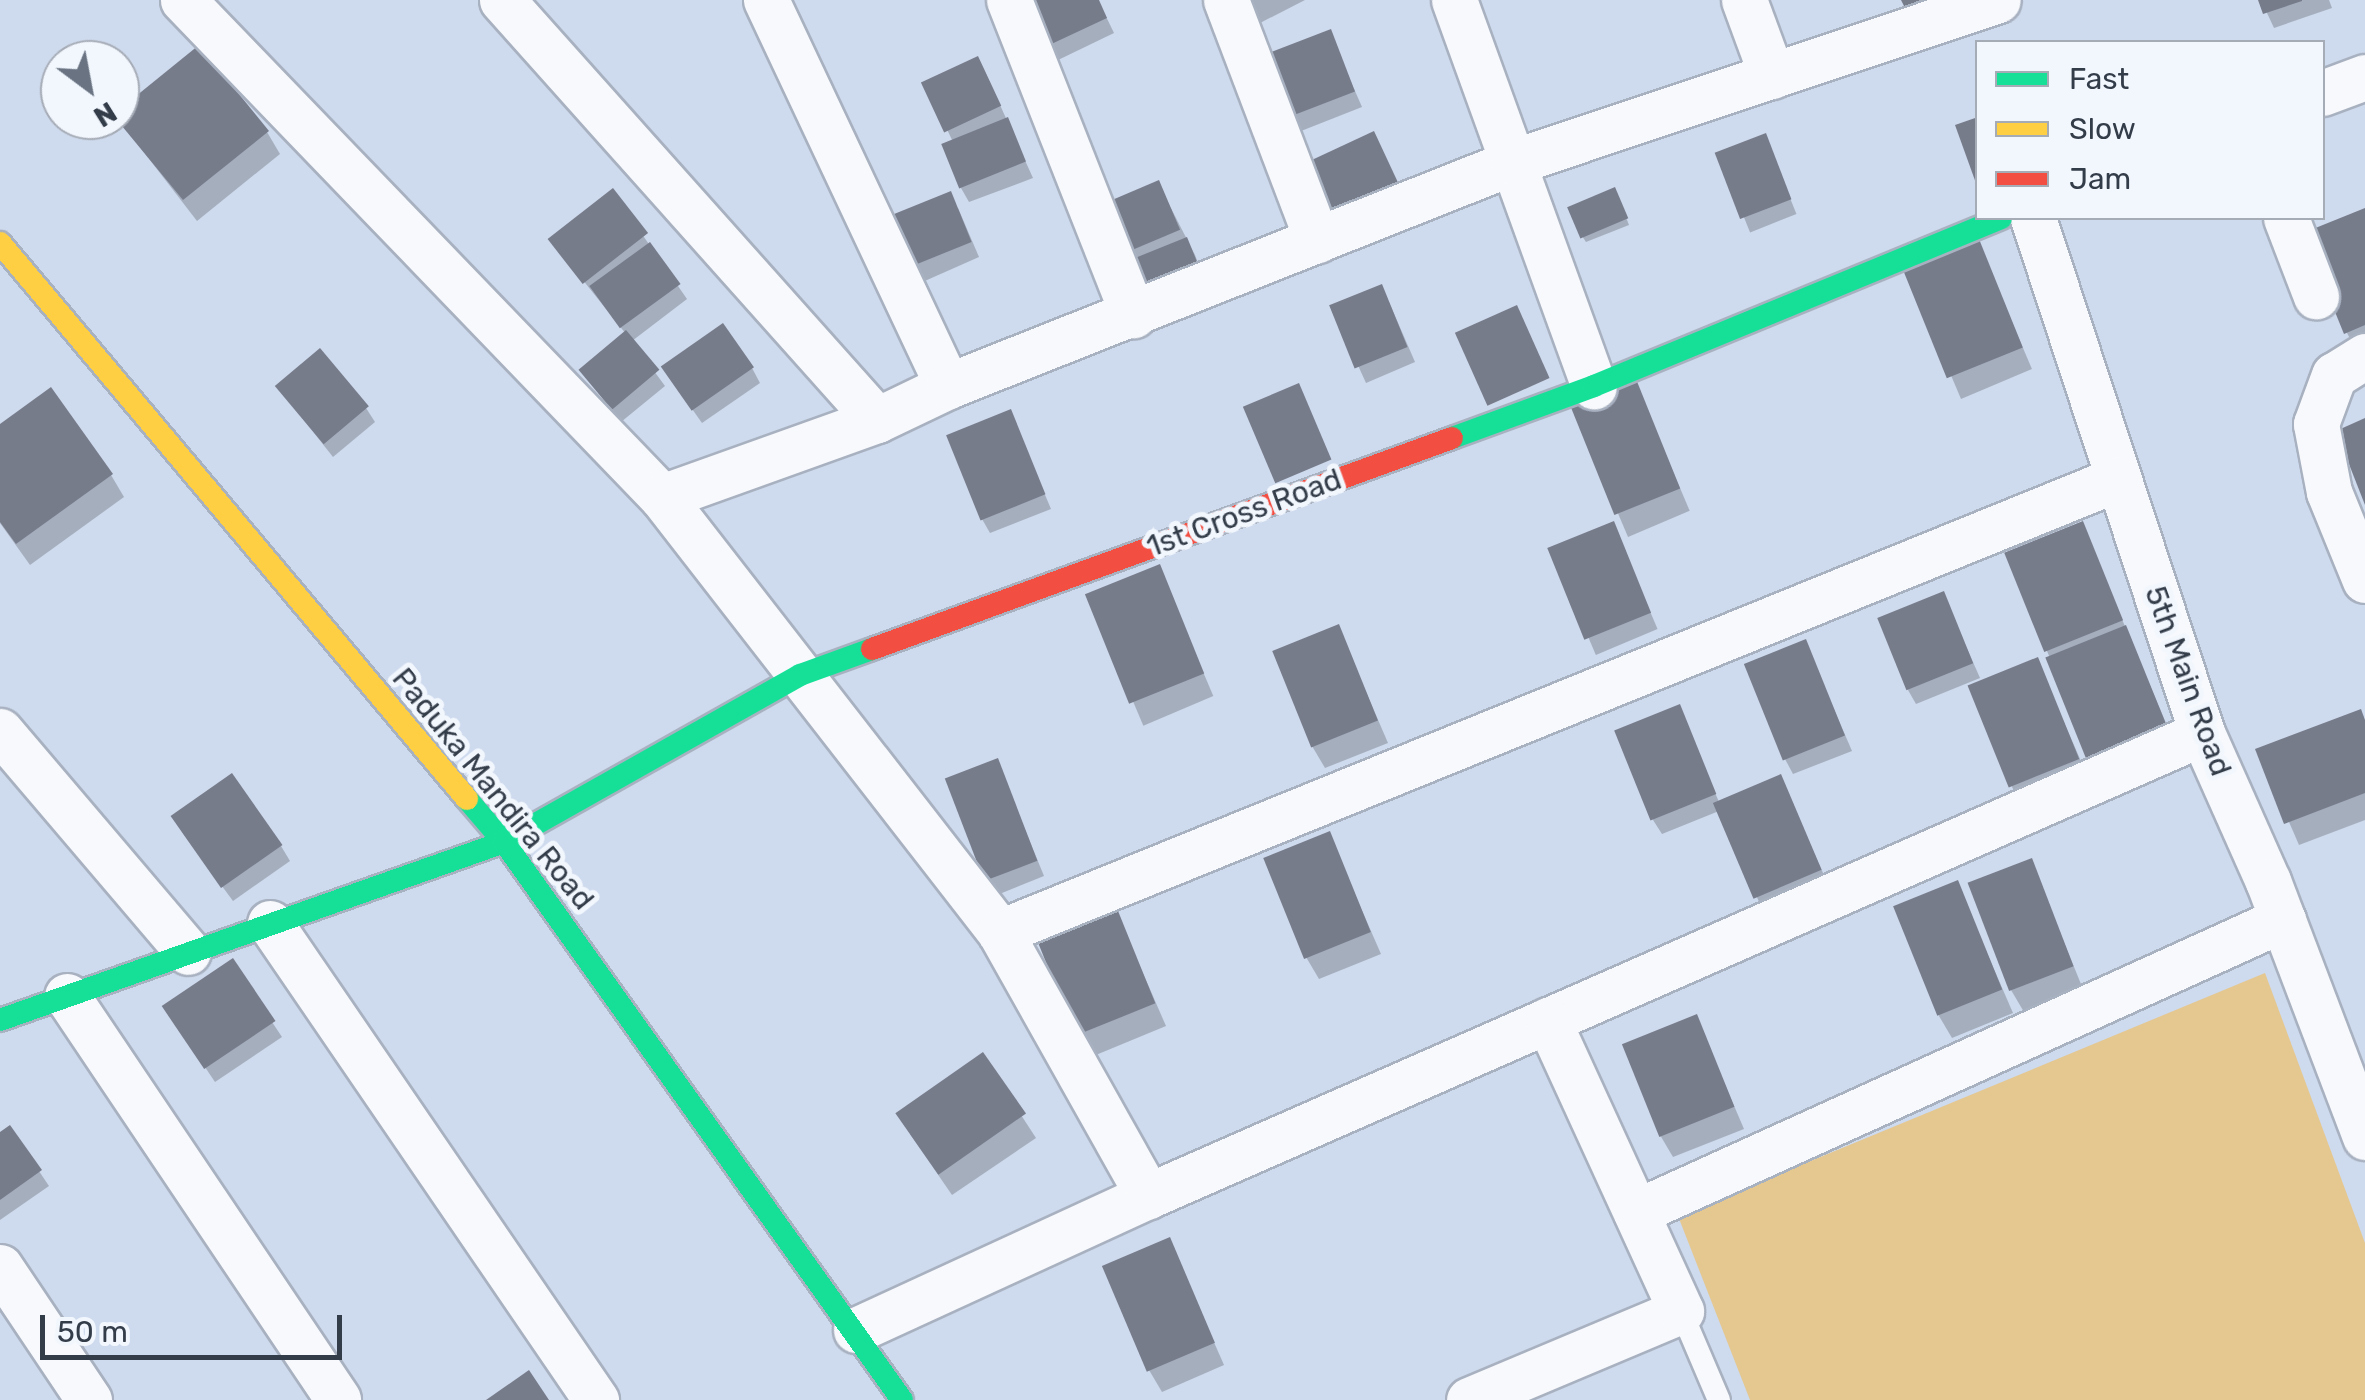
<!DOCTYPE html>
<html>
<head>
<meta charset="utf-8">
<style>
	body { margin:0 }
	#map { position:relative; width:2365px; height:1400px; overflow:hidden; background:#cedaed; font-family:Rubik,sans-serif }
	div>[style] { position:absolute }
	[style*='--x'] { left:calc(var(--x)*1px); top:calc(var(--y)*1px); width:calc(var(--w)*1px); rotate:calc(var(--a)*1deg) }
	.green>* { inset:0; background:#e5c790 }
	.shadow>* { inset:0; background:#0003; transform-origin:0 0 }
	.building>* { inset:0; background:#777c8b; transform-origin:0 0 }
	.roads { filter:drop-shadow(2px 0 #a8b1c0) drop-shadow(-2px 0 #a8b1c0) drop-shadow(0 2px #a8b1c0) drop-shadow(0 -2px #a8b1c0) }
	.lane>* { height:22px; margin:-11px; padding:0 11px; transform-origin:11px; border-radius:11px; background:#f8f9fc }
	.street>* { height:45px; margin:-22.5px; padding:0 22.5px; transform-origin:22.5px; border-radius:22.5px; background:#f8f9fc }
	.fast>* { height:22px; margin:-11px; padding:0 11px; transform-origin:11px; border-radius:11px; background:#16e098 }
	.slow>* { height:22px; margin:-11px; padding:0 11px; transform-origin:11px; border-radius:11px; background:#ffcf43 }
	.jam>* { height:22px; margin:-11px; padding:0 11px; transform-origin:11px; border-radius:11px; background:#f24e42 }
	span { translate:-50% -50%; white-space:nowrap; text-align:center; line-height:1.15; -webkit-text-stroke:10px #f2f7fe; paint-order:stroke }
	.street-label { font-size:30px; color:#333c49 }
	.legend { position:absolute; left:1975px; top:40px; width:350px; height:180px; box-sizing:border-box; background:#f2f7fe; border:2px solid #a6acb6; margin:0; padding:12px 18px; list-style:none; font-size:30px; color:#333c49 }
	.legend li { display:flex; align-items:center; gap:20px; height:50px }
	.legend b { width:50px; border:2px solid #a6acb6 }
	.north { position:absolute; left:40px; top:40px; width:100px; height:100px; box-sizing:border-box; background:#f2f7fe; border:2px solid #a6acb6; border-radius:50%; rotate:148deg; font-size:28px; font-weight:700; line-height:40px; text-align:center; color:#333c49 }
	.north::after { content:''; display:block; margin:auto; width:35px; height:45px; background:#697382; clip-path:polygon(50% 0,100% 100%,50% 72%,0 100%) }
	.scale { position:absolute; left:40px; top:1315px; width:302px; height:45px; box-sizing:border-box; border:5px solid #333c49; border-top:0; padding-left:12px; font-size:30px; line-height:35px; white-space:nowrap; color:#333c49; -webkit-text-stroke:8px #f2f7fe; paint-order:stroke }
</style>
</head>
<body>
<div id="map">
	<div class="green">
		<i style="clip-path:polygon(2265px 973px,2365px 1243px,2365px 1400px,1750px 1400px,1678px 1216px)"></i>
	</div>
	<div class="shadow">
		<i style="clip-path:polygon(1098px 0,1114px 33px,1056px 61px,1048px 46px)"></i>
		<i style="clip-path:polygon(1247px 0,1305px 0,1260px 23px)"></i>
		<i style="clip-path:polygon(2261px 0,2329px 0,2332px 8px,2274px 28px)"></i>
		<i style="clip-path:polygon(1329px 32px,1362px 107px,1296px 133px,1288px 118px)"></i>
		<i style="clip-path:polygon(986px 74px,1033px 178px,969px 202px,961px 188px,953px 142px,925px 83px)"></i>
		<i style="clip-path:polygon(119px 120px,267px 132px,280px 154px,197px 221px)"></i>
		<i style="left:1765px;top:136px;width:84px;height:50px;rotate:68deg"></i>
		<i style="clip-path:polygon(1158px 183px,1195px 255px,1208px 290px,1123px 264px)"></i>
		<i style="clip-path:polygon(612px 191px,687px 299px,632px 341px,665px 386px,621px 422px,581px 370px,626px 334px,550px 239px)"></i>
		<i style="clip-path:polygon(1618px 197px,1629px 225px,1586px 242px,1582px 236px)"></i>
		<i style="clip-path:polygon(958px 208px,979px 257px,918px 284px,910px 269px)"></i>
		<i style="clip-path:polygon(2365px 211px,2365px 353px,2359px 355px,2347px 333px)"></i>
		<i style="left:1978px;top:242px;width:138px;height:77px;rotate:67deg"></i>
		<i style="clip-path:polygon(1389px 302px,1415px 362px,1366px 383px,1332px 308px)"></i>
		<i style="clip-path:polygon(752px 368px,760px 383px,702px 423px,673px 382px)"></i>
		<i style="left:1635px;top:382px;width:140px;height:67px;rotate:67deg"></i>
		<i style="clip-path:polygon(277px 386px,366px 408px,375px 422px,333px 457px)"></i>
		<i style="clip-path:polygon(1010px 412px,1051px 509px,990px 533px,982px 519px)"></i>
		<i style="clip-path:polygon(0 427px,111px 475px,124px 497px,30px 565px,0 523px)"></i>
		<i style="left:1613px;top:524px;width:114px;height:67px;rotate:67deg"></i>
		<i style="clip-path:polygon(2082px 525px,2177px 749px,2101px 780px,2047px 651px)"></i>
		<i style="left:1159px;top:568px;width:139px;height:76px;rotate:67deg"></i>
		<i style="clip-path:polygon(1943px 594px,1980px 678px,1916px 704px,1908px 690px)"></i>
		<i style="clip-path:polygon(1338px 627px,1388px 743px,1325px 768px,1312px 746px)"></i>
		<i style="clip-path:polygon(1805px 642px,1852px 751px,1793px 774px,1785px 759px)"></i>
		<i style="clip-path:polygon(2037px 660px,2090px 782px,2025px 809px,2012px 787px)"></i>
		<i style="clip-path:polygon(1678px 707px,1719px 802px,1780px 777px,1832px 893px,1767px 920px,1719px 811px,1662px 834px,1653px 820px)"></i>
		<i style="clip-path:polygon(2365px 721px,2365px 820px,2299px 845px,2258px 750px)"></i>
		<i style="clip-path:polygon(997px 761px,1044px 876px,997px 895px,988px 881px)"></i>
		<i style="clip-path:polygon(182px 832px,281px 846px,290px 861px,233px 901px)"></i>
		<i style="clip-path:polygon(1329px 835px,1381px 954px,1319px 979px,1306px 957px)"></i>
		<i style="clip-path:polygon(2031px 861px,2083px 989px,2024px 1012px,2011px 990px)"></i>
		<i style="clip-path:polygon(1957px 884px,2013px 1013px,1952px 1038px,1939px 1016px)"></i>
		<i style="clip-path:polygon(1115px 909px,1166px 1026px,1091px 1057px,1078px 1035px)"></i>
		<i style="clip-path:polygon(232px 962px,282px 1037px,215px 1082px,174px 1021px)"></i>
		<i style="clip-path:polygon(1696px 1017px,1744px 1129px,1673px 1157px,1660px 1135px)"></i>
		<i style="clip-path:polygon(982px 1055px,1036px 1138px,952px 1195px,910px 1134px)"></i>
		<i style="clip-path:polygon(10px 1128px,49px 1186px,0 1220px,0 1135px)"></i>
		<i style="clip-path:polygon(1169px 1240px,1224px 1365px,1162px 1392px,1149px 1370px)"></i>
	</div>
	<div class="building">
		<i style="clip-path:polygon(1022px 0,1099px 0,1107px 18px,1045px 47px)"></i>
		<i style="clip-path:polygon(1901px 0,1952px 0,1911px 20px)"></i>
		<i style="clip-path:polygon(2258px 0,2302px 0,2302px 1px,2263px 14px)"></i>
		<i style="left:1331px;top:29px;width:67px;height:75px;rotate:69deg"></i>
		<i style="clip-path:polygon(199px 45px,269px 131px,183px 200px,117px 120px,120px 109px)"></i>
		<i style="left:978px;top:56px;width:55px;height:63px;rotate:65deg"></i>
		<i style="left:1008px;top:117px;width:48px;height:72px;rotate:68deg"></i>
		<i style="clip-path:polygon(1978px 117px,1978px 186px,1977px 186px,1955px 125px)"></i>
		<i style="left:1374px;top:131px;width:62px;height:84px;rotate:65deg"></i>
		<i style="left:1766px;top:133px;width:71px;height:55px;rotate:69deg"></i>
		<i style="left:1159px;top:180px;width:54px;height:65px;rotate:67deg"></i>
		<i style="left:1615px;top:187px;width:34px;height:52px;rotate:67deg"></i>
		<i style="left:613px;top:188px;width:57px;height:83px;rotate:52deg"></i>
		<i style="left:951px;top:191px;width:55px;height:72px;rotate:68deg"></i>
		<i style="clip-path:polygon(2365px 208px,2365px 325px,2344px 334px,2303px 233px)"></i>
		<i style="left:1187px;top:237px;width:41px;height:72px;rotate:68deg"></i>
		<i style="left:1979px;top:239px;width:117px;height:82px;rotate:68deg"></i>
		<i style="left:650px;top:242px;width:52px;height:75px;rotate:54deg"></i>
		<i style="left:1382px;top:284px;width:68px;height:57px;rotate:68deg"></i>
		<i style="left:1517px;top:305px;width:80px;height:68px;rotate:66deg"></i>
		<i style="left:723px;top:323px;width:54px;height:76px;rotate:55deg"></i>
		<i style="left:626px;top:330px;width:52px;height:62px;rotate:50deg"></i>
		<i style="left:320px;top:348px;width:76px;height:59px;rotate:50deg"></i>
		<i style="left:1636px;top:379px;width:118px;height:71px;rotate:68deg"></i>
		<i style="left:1299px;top:383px;width:83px;height:61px;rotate:67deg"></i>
		<i style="clip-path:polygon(51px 387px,113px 474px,16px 544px,0 522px,0 424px)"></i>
		<i style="left:1011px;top:409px;width:92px;height:70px;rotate:68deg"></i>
		<i style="clip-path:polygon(2365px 418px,2365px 505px,2336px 431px)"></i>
		<i style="left:1614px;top:521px;width:99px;height:72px;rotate:68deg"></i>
		<i style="left:2083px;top:521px;width:107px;height:85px;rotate:68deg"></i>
		<i style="left:1160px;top:564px;width:118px;height:81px;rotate:68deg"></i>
		<i style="left:1944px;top:591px;width:78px;height:72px;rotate:68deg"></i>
		<i style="left:1339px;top:624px;width:104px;height:72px;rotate:68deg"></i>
		<i style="left:2126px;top:625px;width:109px;height:87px;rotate:68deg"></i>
		<i style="left:1806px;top:639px;width:104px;height:67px;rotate:68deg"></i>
		<i style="left:2038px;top:657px;width:110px;height:76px;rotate:68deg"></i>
		<i style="left:1680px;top:704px;width:97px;height:71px;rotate:68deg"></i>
		<i style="clip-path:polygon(2361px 709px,2365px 720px,2365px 793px,2284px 824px,2255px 749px)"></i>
		<i style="left:998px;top:758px;width:110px;height:57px;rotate:69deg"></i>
		<i style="left:232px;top:773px;width:88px;height:75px;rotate:55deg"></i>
		<i style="left:1781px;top:774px;width:104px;height:74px;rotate:67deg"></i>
		<i style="left:1330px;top:831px;width:109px;height:72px;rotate:68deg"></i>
		<i style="left:2032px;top:858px;width:116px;height:69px;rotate:69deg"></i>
		<i style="left:1958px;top:880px;width:118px;height:70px;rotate:68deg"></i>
		<i style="left:1116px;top:906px;width:105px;height:86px;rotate:68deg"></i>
		<i style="left:233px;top:958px;width:76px;height:86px;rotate:56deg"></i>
		<i style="left:1697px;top:1014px;width:100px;height:81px;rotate:68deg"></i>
		<i style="left:983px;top:1052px;width:75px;height:107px;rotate:55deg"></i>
		<i style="clip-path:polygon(10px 1125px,42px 1170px,0 1200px,0 1132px)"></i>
		<i style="left:1170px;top:1237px;width:115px;height:74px;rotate:67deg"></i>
		<i style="clip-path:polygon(529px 1370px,549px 1400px,486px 1400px)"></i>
	</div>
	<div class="roads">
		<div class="lane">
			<i style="--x:1681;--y:1311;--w:97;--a:66.9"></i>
		</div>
		<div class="street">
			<i style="--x:183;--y:0;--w:690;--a:46.06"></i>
			<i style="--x:662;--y:497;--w:551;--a:52.15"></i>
			<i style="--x:1000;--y:932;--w:303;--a:60.7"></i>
			<i style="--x:502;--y:0;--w:563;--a:48.24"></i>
			<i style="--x:766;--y:0;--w:427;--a:64.8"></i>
			<i style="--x:1009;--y:0;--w:339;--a:68.5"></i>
			<i style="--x:1226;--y:0;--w:257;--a:69.2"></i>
			<i style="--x:1454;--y:0;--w:411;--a:70.1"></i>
			<i style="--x:1744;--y:0;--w:81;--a:69.8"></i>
			<i style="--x:2322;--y:93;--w:46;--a:-20.4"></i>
			<i style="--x:2033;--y:218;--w:542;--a:71.83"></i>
			<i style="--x:2202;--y:733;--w:162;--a:66"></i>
			<i style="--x:2268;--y:881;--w:274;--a:69.2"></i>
			<i style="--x:2286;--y:218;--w:84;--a:69"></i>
			<i style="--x:2365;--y:356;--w:36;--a:148"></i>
			<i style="--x:2334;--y:375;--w:52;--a:110.2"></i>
			<i style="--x:2316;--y:424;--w:69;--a:79.2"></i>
			<i style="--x:2329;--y:492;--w:95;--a:67.8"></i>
			<i style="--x:662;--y:497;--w:228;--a:-19.7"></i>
			<i style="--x:877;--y:420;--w:79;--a:-25.6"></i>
			<i style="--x:948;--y:386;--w:608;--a:-21.63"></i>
			<i style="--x:1513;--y:162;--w:511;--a:-18.47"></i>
			<i style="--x:0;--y:731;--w:290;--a:49.6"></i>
			<i style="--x:270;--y:923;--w:578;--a:55.65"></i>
			<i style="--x:1000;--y:932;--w:1205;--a:-22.08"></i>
			<i style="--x:67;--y:996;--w:486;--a:56.1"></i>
			<i style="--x:1636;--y:1212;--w:710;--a:-24.36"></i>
			<i style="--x:0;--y:1267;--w:160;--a:56.2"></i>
			<i style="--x:856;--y:1330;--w:321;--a:-24.7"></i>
			<i style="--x:1148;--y:1196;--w:1151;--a:-23.71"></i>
			<i style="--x:1469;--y:1400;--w:230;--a:-22.8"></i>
			<i style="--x:1681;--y:1311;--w:320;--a:-114.6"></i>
		</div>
		<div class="fast">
			<i style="--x:1452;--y:438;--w:151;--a:-20.1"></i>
			<i style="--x:1594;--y:386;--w:440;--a:-22.4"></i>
			<i style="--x:467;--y:799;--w:57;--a:49.3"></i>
			<i style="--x:504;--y:842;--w:685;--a:54.5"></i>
			<i style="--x:0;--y:1020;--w:535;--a:-19.45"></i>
			<i style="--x:504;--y:842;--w:340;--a:-29.4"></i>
			<i style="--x:800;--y:675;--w:77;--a:-19.9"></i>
		</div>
		<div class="slow">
			<i style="--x:0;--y:243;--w:726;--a:49.97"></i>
		</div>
		<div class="jam">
			<i style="--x:872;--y:649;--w:617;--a:-19.99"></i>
		</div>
	</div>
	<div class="street-label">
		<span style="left:1244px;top:513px;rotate:-20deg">1st Cross Road</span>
		<span style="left:2188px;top:681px;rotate:70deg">5th Main Road</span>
		<span style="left:493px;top:789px;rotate:51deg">Paduka Mandira Road</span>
	</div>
	<ul class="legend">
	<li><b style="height:12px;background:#16e098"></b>Fast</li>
	<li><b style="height:12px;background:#ffcf43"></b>Slow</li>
	<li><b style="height:12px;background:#f24e42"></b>Jam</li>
	</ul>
	<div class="north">N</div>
	<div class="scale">50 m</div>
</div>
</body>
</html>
